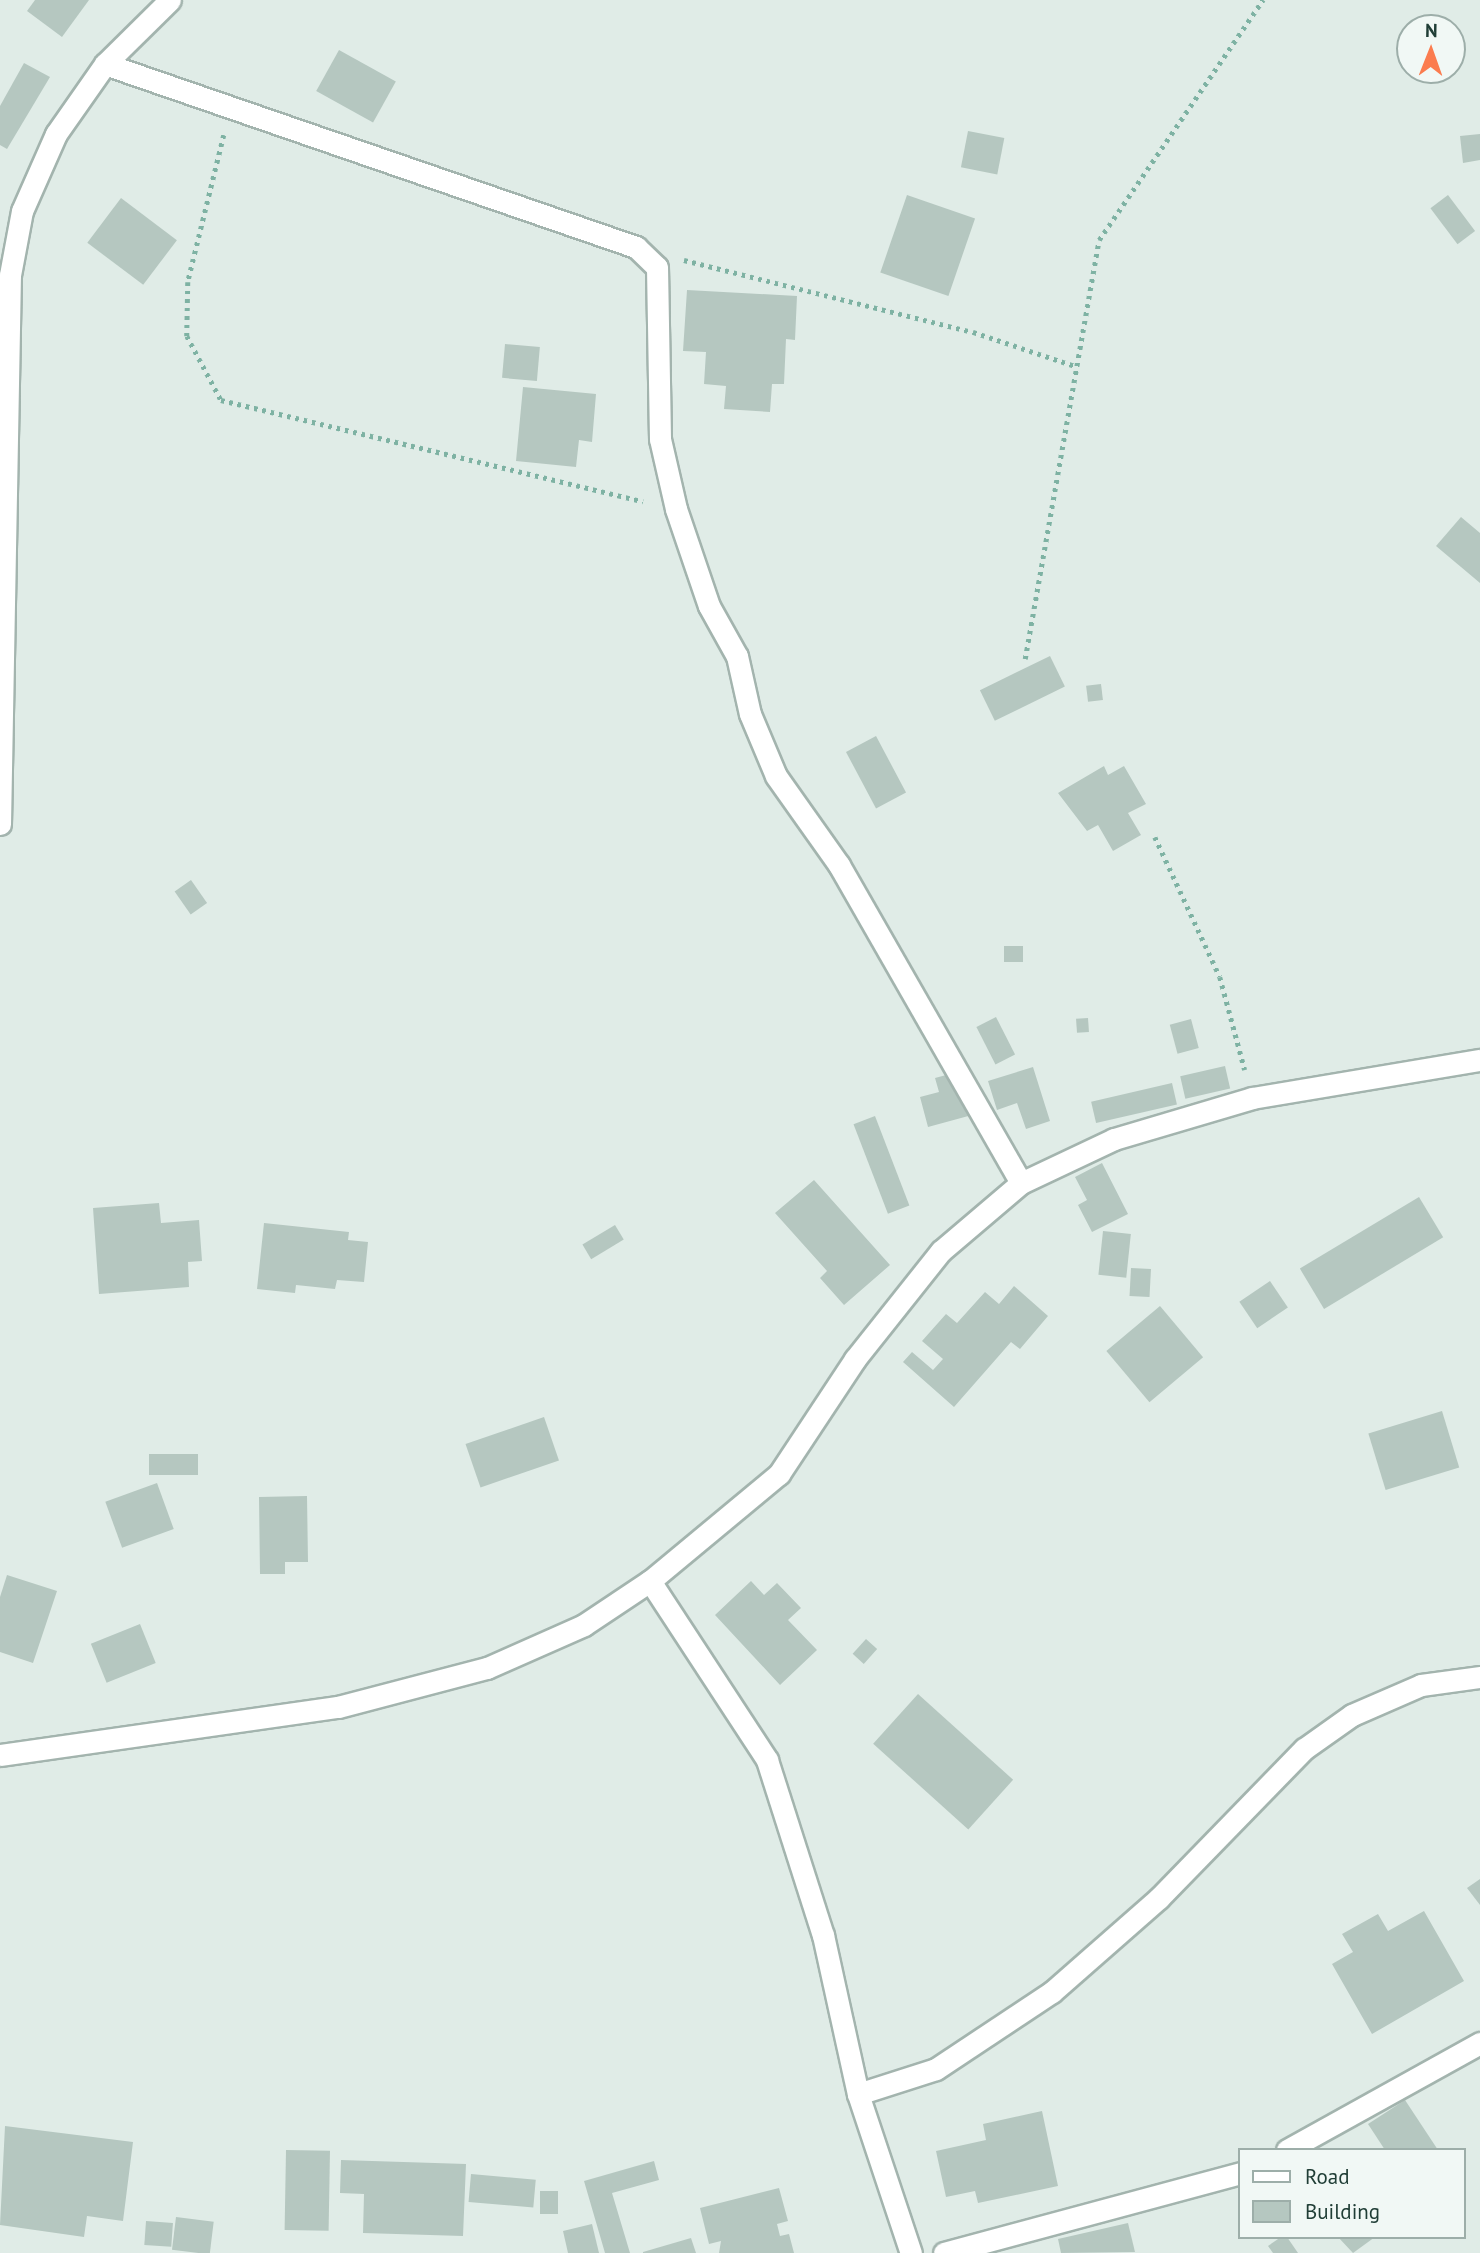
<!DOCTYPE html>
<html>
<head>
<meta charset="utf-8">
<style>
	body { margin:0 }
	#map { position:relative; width:1480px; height:2253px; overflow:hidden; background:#e0ece7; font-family:"PT Sans",sans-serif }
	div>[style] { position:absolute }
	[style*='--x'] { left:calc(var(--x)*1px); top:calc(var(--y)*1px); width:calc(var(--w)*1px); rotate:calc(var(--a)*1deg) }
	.building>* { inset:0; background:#b5c7c0; transform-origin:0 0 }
	.path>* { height:4.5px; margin-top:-2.25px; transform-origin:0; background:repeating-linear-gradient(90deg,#7eb2a3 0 3.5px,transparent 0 8.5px) }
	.roads { filter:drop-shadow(2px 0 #a3b4ae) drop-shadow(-2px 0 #a3b4ae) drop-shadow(0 2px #a3b4ae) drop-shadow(0 -2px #a3b4ae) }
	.minor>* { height:21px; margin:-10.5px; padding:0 10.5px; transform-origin:10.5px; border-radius:10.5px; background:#fff }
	span { translate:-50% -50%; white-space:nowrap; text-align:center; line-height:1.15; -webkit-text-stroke:6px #f1f8f5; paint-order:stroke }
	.legend { position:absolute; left:1238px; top:2148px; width:228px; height:91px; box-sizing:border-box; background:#f1f8f5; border:2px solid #9daea9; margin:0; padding:9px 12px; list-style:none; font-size:21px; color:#203e36 }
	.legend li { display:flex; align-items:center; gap:14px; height:35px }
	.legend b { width:35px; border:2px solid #9daea9 }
	.north { position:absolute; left:1396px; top:14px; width:70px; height:70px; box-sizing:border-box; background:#f1f8f5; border:2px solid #9daea9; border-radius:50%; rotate:1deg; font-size:19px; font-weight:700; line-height:28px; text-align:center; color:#203e36 }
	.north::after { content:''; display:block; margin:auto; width:24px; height:32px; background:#fb7c4f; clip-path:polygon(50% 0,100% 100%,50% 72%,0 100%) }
</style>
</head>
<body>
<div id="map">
	<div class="building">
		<i style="clip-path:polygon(35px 0,89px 0,62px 37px,27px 11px)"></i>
		<i style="left:339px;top:50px;width:65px;height:47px;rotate:29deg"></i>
		<i style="clip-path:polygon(24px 63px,50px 77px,7px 149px,0 145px,0 106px)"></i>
		<i style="left:968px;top:131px;width:37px;height:37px;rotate:11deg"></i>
		<i style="clip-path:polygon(1480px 134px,1480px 160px,1463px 163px,1460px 136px)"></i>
		<i style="left:907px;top:195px;width:72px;height:82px;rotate:19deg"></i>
		<i style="left:1448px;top:195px;width:45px;height:22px;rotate:53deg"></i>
		<i style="left:121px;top:198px;width:70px;height:56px;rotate:37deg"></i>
		<i style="clip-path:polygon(687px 290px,797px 296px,795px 340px,786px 339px,784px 384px,772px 384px,770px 412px,724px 409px,726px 386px,704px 384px,706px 352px,683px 351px)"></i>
		<i style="left:505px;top:344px;width:35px;height:34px;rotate:5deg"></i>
		<i style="clip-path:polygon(523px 387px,596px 394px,592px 442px,579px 440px,576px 467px,516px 461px)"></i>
		<i style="clip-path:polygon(1461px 517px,1480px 533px,1480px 583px,1436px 546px)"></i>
		<i style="left:1050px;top:656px;width:34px;height:78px;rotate:64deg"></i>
		<i style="left:1101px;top:684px;width:16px;height:15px;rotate:83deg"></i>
		<i style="left:876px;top:736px;width:64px;height:34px;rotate:62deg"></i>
		<i style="clip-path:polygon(1104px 766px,1108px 775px,1124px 766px,1146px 804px,1128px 813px,1141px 835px,1113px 851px,1098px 825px,1087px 831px,1058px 793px)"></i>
		<i style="left:191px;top:880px;width:28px;height:20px;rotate:55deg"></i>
		<i style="left:1004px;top:946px;width:19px;height:16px"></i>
		<i style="left:996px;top:1017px;width:42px;height:22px;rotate:63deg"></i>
		<i style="left:1088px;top:1018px;width:14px;height:12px;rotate:86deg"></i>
		<i style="left:1191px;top:1019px;width:30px;height:22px;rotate:75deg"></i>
		<i style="left:1225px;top:1066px;width:23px;height:46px;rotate:77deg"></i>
		<i style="clip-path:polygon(1033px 1067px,1050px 1121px,1026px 1129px,1017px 1103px,997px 1110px,988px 1081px)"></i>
		<i style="clip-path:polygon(950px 1074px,954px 1088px,964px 1086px,972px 1115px,928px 1127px,920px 1097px,939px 1092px,935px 1078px)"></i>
		<i style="left:1172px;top:1083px;width:22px;height:83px;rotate:77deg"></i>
		<i style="left:875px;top:1116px;width:96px;height:23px;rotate:69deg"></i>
		<i style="clip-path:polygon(1102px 1163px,1128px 1214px,1092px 1232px,1078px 1205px,1087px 1200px,1075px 1177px)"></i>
		<i style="clip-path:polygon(814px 1180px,890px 1265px,844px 1305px,820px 1278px,827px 1271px,775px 1213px)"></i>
		<i style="left:1419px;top:1197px;width:47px;height:139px;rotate:59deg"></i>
		<i style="clip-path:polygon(159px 1203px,161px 1223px,199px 1220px,202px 1261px,188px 1262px,189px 1287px,99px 1294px,93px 1208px)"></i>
		<i style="clip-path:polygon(264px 1223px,349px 1232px,348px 1240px,368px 1242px,364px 1282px,337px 1280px,335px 1289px,296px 1285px,295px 1293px,257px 1289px)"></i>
		<i style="left:615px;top:1225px;width:17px;height:38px;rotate:59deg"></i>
		<i style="left:1103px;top:1231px;width:28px;height:44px;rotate:6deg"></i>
		<i style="left:1131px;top:1268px;width:20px;height:28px;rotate:3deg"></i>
		<i style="left:1270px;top:1281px;width:32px;height:37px;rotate:56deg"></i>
		<i style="clip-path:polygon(1014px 1286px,1048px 1316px,1020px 1349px,1011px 1342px,954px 1407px,903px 1362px,912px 1352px,933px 1370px,943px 1359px,922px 1341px,946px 1314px,957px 1323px,985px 1292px,999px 1304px)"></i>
		<i style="left:1160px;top:1306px;width:67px;height:70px;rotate:50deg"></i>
		<i style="left:1442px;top:1411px;width:59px;height:77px;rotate:73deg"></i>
		<i style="left:544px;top:1417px;width:46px;height:83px;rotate:71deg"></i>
		<i style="left:198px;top:1454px;width:21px;height:49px;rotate:90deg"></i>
		<i style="left:157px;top:1483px;width:49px;height:55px;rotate:70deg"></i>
		<i style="clip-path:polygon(307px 1496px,308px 1562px,285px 1562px,285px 1574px,260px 1574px,259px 1497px)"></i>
		<i style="clip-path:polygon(7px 1575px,57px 1591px,33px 1663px,0 1652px,0 1597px)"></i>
		<i style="clip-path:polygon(751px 1581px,764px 1595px,777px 1583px,801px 1608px,788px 1620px,817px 1650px,780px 1685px,715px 1615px)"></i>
		<i style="left:140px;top:1624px;width:42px;height:53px;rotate:68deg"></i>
		<i style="left:866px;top:1639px;width:15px;height:20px;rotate:42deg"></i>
		<i style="left:918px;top:1694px;width:128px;height:67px;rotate:42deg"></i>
		<i style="clip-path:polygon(1480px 1879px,1480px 1905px,1467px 1888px)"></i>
		<i style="clip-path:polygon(1424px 1911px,1464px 1981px,1372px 2034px,1332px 1964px,1353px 1952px,1342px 1934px,1378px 1914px,1388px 1931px)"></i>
		<i style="clip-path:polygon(1405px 2100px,1438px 2150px,1385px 2150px,1368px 2124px)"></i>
		<i style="clip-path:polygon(1042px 2111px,1058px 2186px,978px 2203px,975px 2191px,946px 2197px,936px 2151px,986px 2140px,983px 2124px)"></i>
		<i style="clip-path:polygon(5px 2126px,133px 2142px,123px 2221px,87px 2216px,84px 2237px,0 2225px)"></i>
		<i style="left:286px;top:2150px;width:44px;height:80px;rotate:1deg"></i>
		<i style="clip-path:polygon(341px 2160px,466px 2164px,463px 2236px,363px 2233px,364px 2194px,340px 2193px)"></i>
		<i style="clip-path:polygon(654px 2161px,659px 2180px,612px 2193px,630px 2253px,605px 2253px,584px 2181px)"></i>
		<i style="left:471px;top:2174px;width:65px;height:28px;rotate:5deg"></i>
		<i style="clip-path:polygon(779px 2188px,788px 2221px,777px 2224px,780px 2236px,789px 2234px,794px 2253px,719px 2253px,721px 2241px,709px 2244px,700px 2208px)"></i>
		<i style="left:540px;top:2191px;width:18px;height:23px"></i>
		<i style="left:176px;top:2217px;width:38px;height:33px;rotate:7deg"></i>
		<i style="left:146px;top:2221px;width:27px;height:24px;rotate:4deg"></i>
		<i style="clip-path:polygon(1128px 2223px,1135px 2252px,1061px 2253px,1058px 2239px)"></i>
		<i style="clip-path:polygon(592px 2224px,599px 2253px,568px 2253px,563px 2231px)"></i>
		<i style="clip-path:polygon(1281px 2237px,1287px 2237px,1298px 2253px,1273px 2253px,1268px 2246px)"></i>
		<i style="clip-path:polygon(1338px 2237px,1375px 2237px,1353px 2253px)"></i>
		<i style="clip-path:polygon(691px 2238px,696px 2253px,643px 2253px,643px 2252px)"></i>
	</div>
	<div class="path">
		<i style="--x:224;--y:135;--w:151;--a:103.8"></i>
		<i style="--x:188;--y:282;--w:54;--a:91.1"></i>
		<i style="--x:187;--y:336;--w:72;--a:62"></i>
		<i style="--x:221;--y:400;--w:434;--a:13.5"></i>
		<i style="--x:684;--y:260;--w:298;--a:14"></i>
		<i style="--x:973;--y:332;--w:108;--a:18.4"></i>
		<i style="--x:1025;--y:659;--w:425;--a:-80"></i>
		<i style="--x:1099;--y:240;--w:291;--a:-55.7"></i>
		<i style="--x:1155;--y:837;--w:154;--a:65.1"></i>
		<i style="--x:1220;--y:977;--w:96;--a:75"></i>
	</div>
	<div class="roads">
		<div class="minor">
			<i style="--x:105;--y:64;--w:562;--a:19.02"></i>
			<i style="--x:636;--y:247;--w:29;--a:44"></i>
			<i style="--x:657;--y:267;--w:172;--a:89"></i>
			<i style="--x:660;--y:439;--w:72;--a:77.1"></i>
			<i style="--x:676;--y:509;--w:102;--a:71.2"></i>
			<i style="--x:709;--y:606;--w:57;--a:60.8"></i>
			<i style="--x:737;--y:656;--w:59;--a:77.4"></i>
			<i style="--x:750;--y:714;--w:67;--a:67.2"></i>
			<i style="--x:776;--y:776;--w:109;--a:54.7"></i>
			<i style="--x:839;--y:865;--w:366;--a:60.2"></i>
			<i style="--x:0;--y:824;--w:549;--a:-88.96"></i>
			<i style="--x:10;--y:275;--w:65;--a:-79.4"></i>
			<i style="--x:22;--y:211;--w:84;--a:-66.2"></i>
			<i style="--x:56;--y:134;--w:85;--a:-55"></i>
			<i style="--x:105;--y:64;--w:91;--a:-44.6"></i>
			<i style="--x:650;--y:1581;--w:214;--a:56.8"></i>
			<i style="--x:767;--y:1760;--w:184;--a:72.3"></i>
			<i style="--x:823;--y:1935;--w:163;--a:77.6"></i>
			<i style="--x:858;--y:2094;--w:168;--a:71.6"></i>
			<i style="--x:0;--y:1755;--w:341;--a:-8.1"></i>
			<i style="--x:338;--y:1707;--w:154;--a:-14.7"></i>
			<i style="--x:487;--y:1668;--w:106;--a:-23.9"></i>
			<i style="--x:584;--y:1625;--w:79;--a:-33.7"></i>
			<i style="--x:650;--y:1581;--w:168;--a:-39.7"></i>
			<i style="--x:779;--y:1474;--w:138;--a:-56.5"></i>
			<i style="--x:855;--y:1359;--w:138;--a:-51.5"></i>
			<i style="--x:941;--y:1251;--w:105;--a:-40.4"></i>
			<i style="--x:1021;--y:1183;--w:103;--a:-25.3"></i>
			<i style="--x:1114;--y:1139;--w:144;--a:-16.5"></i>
			<i style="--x:1252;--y:1098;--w:231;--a:-9.5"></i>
			<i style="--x:858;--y:2094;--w:82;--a:-17.8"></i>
			<i style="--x:936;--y:2069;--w:139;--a:-33.6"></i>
			<i style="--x:1052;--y:1992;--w:142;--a:-41.3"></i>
			<i style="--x:1159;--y:1898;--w:208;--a:-45.8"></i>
			<i style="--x:1304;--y:1749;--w:59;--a:-35.3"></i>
			<i style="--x:1352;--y:1715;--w:75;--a:-23.5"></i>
			<i style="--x:1421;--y:1685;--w:60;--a:-7.7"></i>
			<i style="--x:1287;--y:2150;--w:221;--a:-29"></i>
			<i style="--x:944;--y:2253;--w:307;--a:-15.1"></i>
		</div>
	</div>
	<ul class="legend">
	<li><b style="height:9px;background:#fff"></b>Road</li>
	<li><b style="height:19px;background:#b5c7c0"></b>Building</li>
	</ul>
	<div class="north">N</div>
</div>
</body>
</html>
